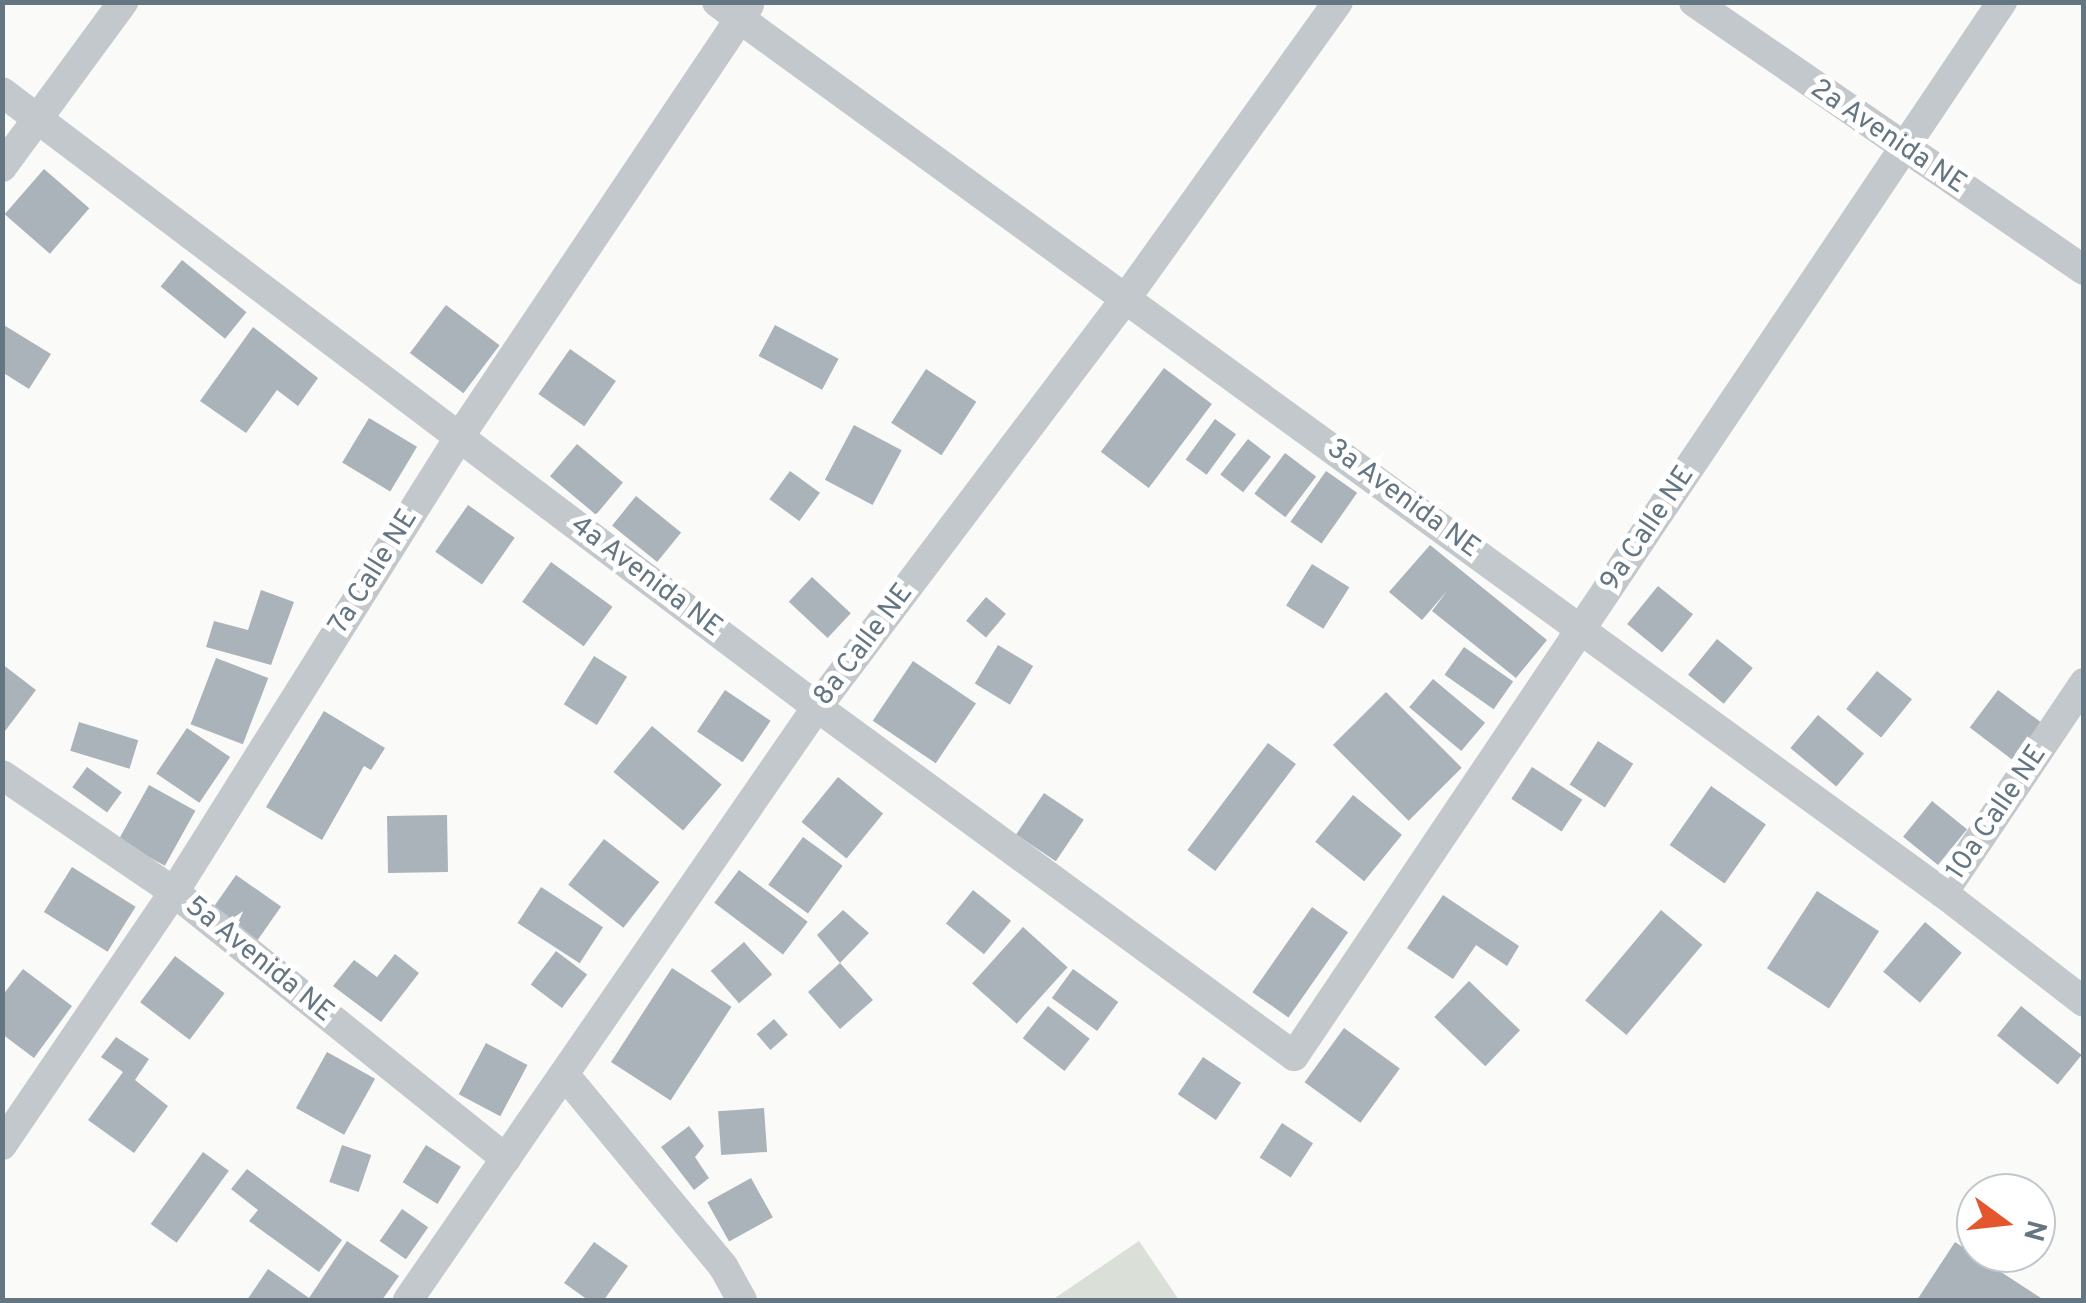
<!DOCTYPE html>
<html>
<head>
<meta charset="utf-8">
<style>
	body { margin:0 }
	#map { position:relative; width:2086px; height:1303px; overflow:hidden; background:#fafaf8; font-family:Overpass,sans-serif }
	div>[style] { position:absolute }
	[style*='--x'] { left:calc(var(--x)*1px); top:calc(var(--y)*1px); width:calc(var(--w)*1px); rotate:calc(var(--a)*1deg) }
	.green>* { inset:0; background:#dadfd7 }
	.building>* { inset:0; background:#aab3b9; transform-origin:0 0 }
	.street>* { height:30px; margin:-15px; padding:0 15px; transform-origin:15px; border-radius:15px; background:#c3c8cc }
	span { translate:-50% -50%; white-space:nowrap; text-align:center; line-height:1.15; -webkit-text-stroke:10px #fff; paint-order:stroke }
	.street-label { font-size:28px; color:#657683 }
	.frame { position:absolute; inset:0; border:5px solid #657683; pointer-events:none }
	.north { position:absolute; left:1956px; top:1173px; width:100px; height:100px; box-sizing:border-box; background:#fff; border:2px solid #c1c8cd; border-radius:50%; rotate:105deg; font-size:28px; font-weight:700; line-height:40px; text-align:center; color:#657683 }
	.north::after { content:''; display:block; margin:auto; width:35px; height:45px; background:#e4572e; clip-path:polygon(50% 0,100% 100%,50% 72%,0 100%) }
</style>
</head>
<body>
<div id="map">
	<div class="green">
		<i style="clip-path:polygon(1139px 1241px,1179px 1300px,1052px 1300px)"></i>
	</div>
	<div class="building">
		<i style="left:44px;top:169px;width:60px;height:60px;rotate:41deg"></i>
		<i style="left:182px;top:260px;width:83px;height:34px;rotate:39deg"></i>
		<i style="left:446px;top:305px;width:67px;height:60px;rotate:37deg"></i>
		<i style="clip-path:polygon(2px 324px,51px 354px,29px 389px,2px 372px)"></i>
		<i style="left:775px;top:325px;width:72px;height:35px;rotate:28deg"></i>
		<i style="clip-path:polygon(253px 327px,318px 378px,298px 406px,277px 390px,246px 433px,200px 401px)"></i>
		<i style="left:570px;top:349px;width:56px;height:55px;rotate:35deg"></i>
		<i style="left:1164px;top:368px;width:60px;height:105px;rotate:37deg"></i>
		<i style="left:926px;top:369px;width:60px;height:64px;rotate:33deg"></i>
		<i style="left:369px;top:418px;width:56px;height:52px;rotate:31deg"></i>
		<i style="left:1215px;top:419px;width:26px;height:50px;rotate:36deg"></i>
		<i style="left:854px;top:425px;width:54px;height:62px;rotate:28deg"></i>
		<i style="left:1248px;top:439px;width:29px;height:45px;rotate:38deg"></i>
		<i style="left:577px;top:444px;width:60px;height:42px;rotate:40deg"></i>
		<i style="left:1285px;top:453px;width:39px;height:51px;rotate:37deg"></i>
		<i style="left:790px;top:471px;width:37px;height:35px;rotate:36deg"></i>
		<i style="left:1326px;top:471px;width:38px;height:62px;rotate:35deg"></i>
		<i style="left:636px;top:496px;width:58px;height:38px;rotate:39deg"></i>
		<i style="left:468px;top:505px;width:57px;height:57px;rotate:35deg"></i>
		<i style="clip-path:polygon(1430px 545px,1547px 640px,1516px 678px,1432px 611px,1447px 591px,1422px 620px,1389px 592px)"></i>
		<i style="left:551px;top:562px;width:76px;height:49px;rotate:36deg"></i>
		<i style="left:1312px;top:564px;width:44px;height:49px;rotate:32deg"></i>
		<i style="left:812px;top:577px;width:53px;height:34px;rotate:43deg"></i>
		<i style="left:1658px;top:586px;width:45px;height:49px;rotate:39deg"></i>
		<i style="clip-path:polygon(261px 590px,294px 602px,271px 665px,206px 647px,214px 621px,248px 630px)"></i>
		<i style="left:986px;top:597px;width:26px;height:31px;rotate:40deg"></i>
		<i style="left:1717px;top:639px;width:46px;height:46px;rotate:39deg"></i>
		<i style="left:998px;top:645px;width:41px;height:45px;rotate:31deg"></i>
		<i style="left:1464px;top:647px;width:60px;height:34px;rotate:35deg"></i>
		<i style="left:594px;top:656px;width:39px;height:57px;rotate:32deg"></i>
		<i style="left:216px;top:658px;width:56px;height:71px;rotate:21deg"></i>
		<i style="left:913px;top:661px;width:76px;height:72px;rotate:34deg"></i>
		<i style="clip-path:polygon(2px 664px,36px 690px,2px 735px)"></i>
		<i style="left:1877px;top:671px;width:45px;height:49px;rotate:39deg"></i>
		<i style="left:1433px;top:679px;width:68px;height:37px;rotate:40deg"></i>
		<i style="left:725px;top:690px;width:55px;height:50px;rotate:34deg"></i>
		<i style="left:1998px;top:690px;width:55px;height:47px;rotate:37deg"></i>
		<i style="left:1386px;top:692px;width:107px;height:75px;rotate:45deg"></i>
		<i style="clip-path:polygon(324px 711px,385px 748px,371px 770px,364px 766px,322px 840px,266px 807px)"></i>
		<i style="left:1818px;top:715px;width:60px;height:43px;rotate:40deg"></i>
		<i style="left:79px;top:722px;width:62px;height:30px;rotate:17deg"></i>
		<i style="left:652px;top:726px;width:91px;height:60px;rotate:40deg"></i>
		<i style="left:187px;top:728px;width:52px;height:55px;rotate:34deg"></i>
		<i style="left:1598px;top:741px;width:42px;height:52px;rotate:33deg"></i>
		<i style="left:1268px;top:743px;width:35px;height:134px;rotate:37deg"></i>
		<i style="left:87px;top:767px;width:43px;height:25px;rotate:36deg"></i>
		<i style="left:1532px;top:767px;width:60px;height:38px;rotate:33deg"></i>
		<i style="left:838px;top:777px;width:58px;height:58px;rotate:39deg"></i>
		<i style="left:149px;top:785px;width:53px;height:63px;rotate:29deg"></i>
		<i style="left:1711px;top:786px;width:67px;height:72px;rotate:35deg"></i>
		<i style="left:1044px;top:793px;width:48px;height:50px;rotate:34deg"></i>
		<i style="left:1353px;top:795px;width:63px;height:60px;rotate:39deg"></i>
		<i style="left:1932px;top:801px;width:45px;height:46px;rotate:39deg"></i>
		<i style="left:447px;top:815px;width:57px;height:60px;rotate:89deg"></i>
		<i style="left:803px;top:837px;width:49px;height:59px;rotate:36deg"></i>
		<i style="left:604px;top:839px;width:70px;height:58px;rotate:38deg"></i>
		<i style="left:72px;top:867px;width:75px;height:53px;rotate:32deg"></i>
		<i style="left:739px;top:870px;width:86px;height:41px;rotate:37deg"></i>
		<i style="left:236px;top:875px;width:55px;height:42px;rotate:35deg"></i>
		<i style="left:541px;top:887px;width:74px;height:43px;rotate:33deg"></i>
		<i style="left:973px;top:890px;width:49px;height:43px;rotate:39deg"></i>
		<i style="left:1817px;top:891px;width:74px;height:92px;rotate:33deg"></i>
		<i style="clip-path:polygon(1443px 895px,1519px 946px,1507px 966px,1476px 945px,1453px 979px,1407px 948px)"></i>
		<i style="left:1312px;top:907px;width:44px;height:104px;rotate:35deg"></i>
		<i style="clip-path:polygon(843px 910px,869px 933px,840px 963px,873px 1000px,840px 1029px,808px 992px,840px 963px,817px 935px)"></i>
		<i style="left:1661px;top:910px;width:54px;height:118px;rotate:40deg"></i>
		<i style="left:1925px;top:922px;width:48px;height:65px;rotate:40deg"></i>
		<i style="left:1023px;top:927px;width:60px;height:76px;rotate:42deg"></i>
		<i style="left:744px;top:942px;width:43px;height:44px;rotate:49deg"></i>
		<i style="left:556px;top:951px;width:39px;height:42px;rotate:37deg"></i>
		<i style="clip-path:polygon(395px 954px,419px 973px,381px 1022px,333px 986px,354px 960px,377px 977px)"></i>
		<i style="left:175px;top:956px;width:62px;height:58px;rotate:37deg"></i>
		<i style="left:672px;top:968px;width:71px;height:112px;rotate:33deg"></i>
		<i style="clip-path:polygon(23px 969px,72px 1006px,34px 1058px,2px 1034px,2px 996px)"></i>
		<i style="left:1073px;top:969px;width:56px;height:36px;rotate:36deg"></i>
		<i style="left:1469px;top:981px;width:71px;height:50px;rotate:44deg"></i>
		<i style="left:1048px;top:1006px;width:53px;height:41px;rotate:38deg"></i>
		<i style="left:2021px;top:1006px;width:78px;height:38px;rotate:39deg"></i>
		<i style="left:774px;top:1019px;width:21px;height:23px;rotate:49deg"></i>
		<i style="left:1344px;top:1028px;width:69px;height:67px;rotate:36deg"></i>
		<i style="clip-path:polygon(116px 1037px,149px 1059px,135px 1080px,168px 1106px,134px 1153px,88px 1120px,123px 1072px,101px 1057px)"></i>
		<i style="left:486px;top:1043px;width:47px;height:58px;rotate:28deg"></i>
		<i style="left:327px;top:1052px;width:55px;height:64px;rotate:29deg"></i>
		<i style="left:1203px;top:1057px;width:46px;height:45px;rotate:34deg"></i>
		<i style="left:764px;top:1108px;width:44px;height:46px;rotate:86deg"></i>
		<i style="left:1282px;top:1123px;width:37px;height:41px;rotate:33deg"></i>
		<i style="clip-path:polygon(689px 1126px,704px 1146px,695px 1157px,709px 1178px,694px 1190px,661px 1147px)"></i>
		<i style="left:342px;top:1145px;width:31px;height:39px;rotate:19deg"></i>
		<i style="left:426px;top:1145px;width:41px;height:44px;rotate:32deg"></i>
		<i style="left:203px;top:1152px;width:32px;height:89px;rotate:36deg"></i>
		<i style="clip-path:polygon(247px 1169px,342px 1240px,319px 1272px,249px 1221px,258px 1210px,231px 1189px)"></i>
		<i style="left:751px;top:1178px;width:45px;height:50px;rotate:61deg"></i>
		<i style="left:402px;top:1209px;width:32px;height:39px;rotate:35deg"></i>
		<i style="clip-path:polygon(347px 1241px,399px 1276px,382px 1300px,247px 1300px,268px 1269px,309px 1298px)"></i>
		<i style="clip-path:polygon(594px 1242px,628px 1266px,604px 1300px,588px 1300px,564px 1283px)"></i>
		<i style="clip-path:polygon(1955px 1242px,2044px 1300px,1917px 1300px)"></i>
	</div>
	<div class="street">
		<i style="--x:717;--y:2;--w:1516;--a:36.01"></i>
		<i style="--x:1943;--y:893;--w:178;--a:37.7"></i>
		<i style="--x:1694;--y:2;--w:473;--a:34.5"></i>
		<i style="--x:2;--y:92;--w:1021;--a:37.04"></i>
		<i style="--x:817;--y:707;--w:591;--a:36.19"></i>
		<i style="--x:1294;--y:1056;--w:1270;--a:-56.11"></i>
		<i style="--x:2;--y:167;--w:205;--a:-53.7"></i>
		<i style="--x:2;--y:775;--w:208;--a:34.2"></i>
		<i style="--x:174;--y:892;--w:426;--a:38.8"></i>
		<i style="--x:1943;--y:893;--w:253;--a:-56.1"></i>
		<i style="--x:564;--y:1074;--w:249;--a:50.4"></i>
		<i style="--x:723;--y:1266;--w:39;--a:61"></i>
		<i style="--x:2;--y:1145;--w:306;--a:-55.8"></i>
		<i style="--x:174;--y:892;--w:538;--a:-57.9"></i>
		<i style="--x:460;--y:436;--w:519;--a:-56.16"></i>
		<i style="--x:408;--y:1300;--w:720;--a:-55.41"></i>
		<i style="--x:817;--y:707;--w:513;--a:-52.93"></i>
		<i style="--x:1126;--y:298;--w:364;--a:-54.4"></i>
	</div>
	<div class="street-label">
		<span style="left:1888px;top:137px;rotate:34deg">2a Avenida NE</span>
		<span style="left:1403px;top:499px;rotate:36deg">3a Avenida NE</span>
		<span style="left:1648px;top:529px;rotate:-56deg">9a Calle NE</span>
		<span style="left:374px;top:572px;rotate:-58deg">7a Calle NE</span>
		<span style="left:646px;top:577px;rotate:37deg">4a Avenida NE</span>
		<span style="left:864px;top:645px;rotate:-53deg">8a Calle NE</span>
		<span style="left:1997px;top:813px;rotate:-56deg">10a Calle NE</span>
		<span style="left:259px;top:960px;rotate:39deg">5a Avenida NE</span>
	</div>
	<div class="frame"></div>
	<div class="north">N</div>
</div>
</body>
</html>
